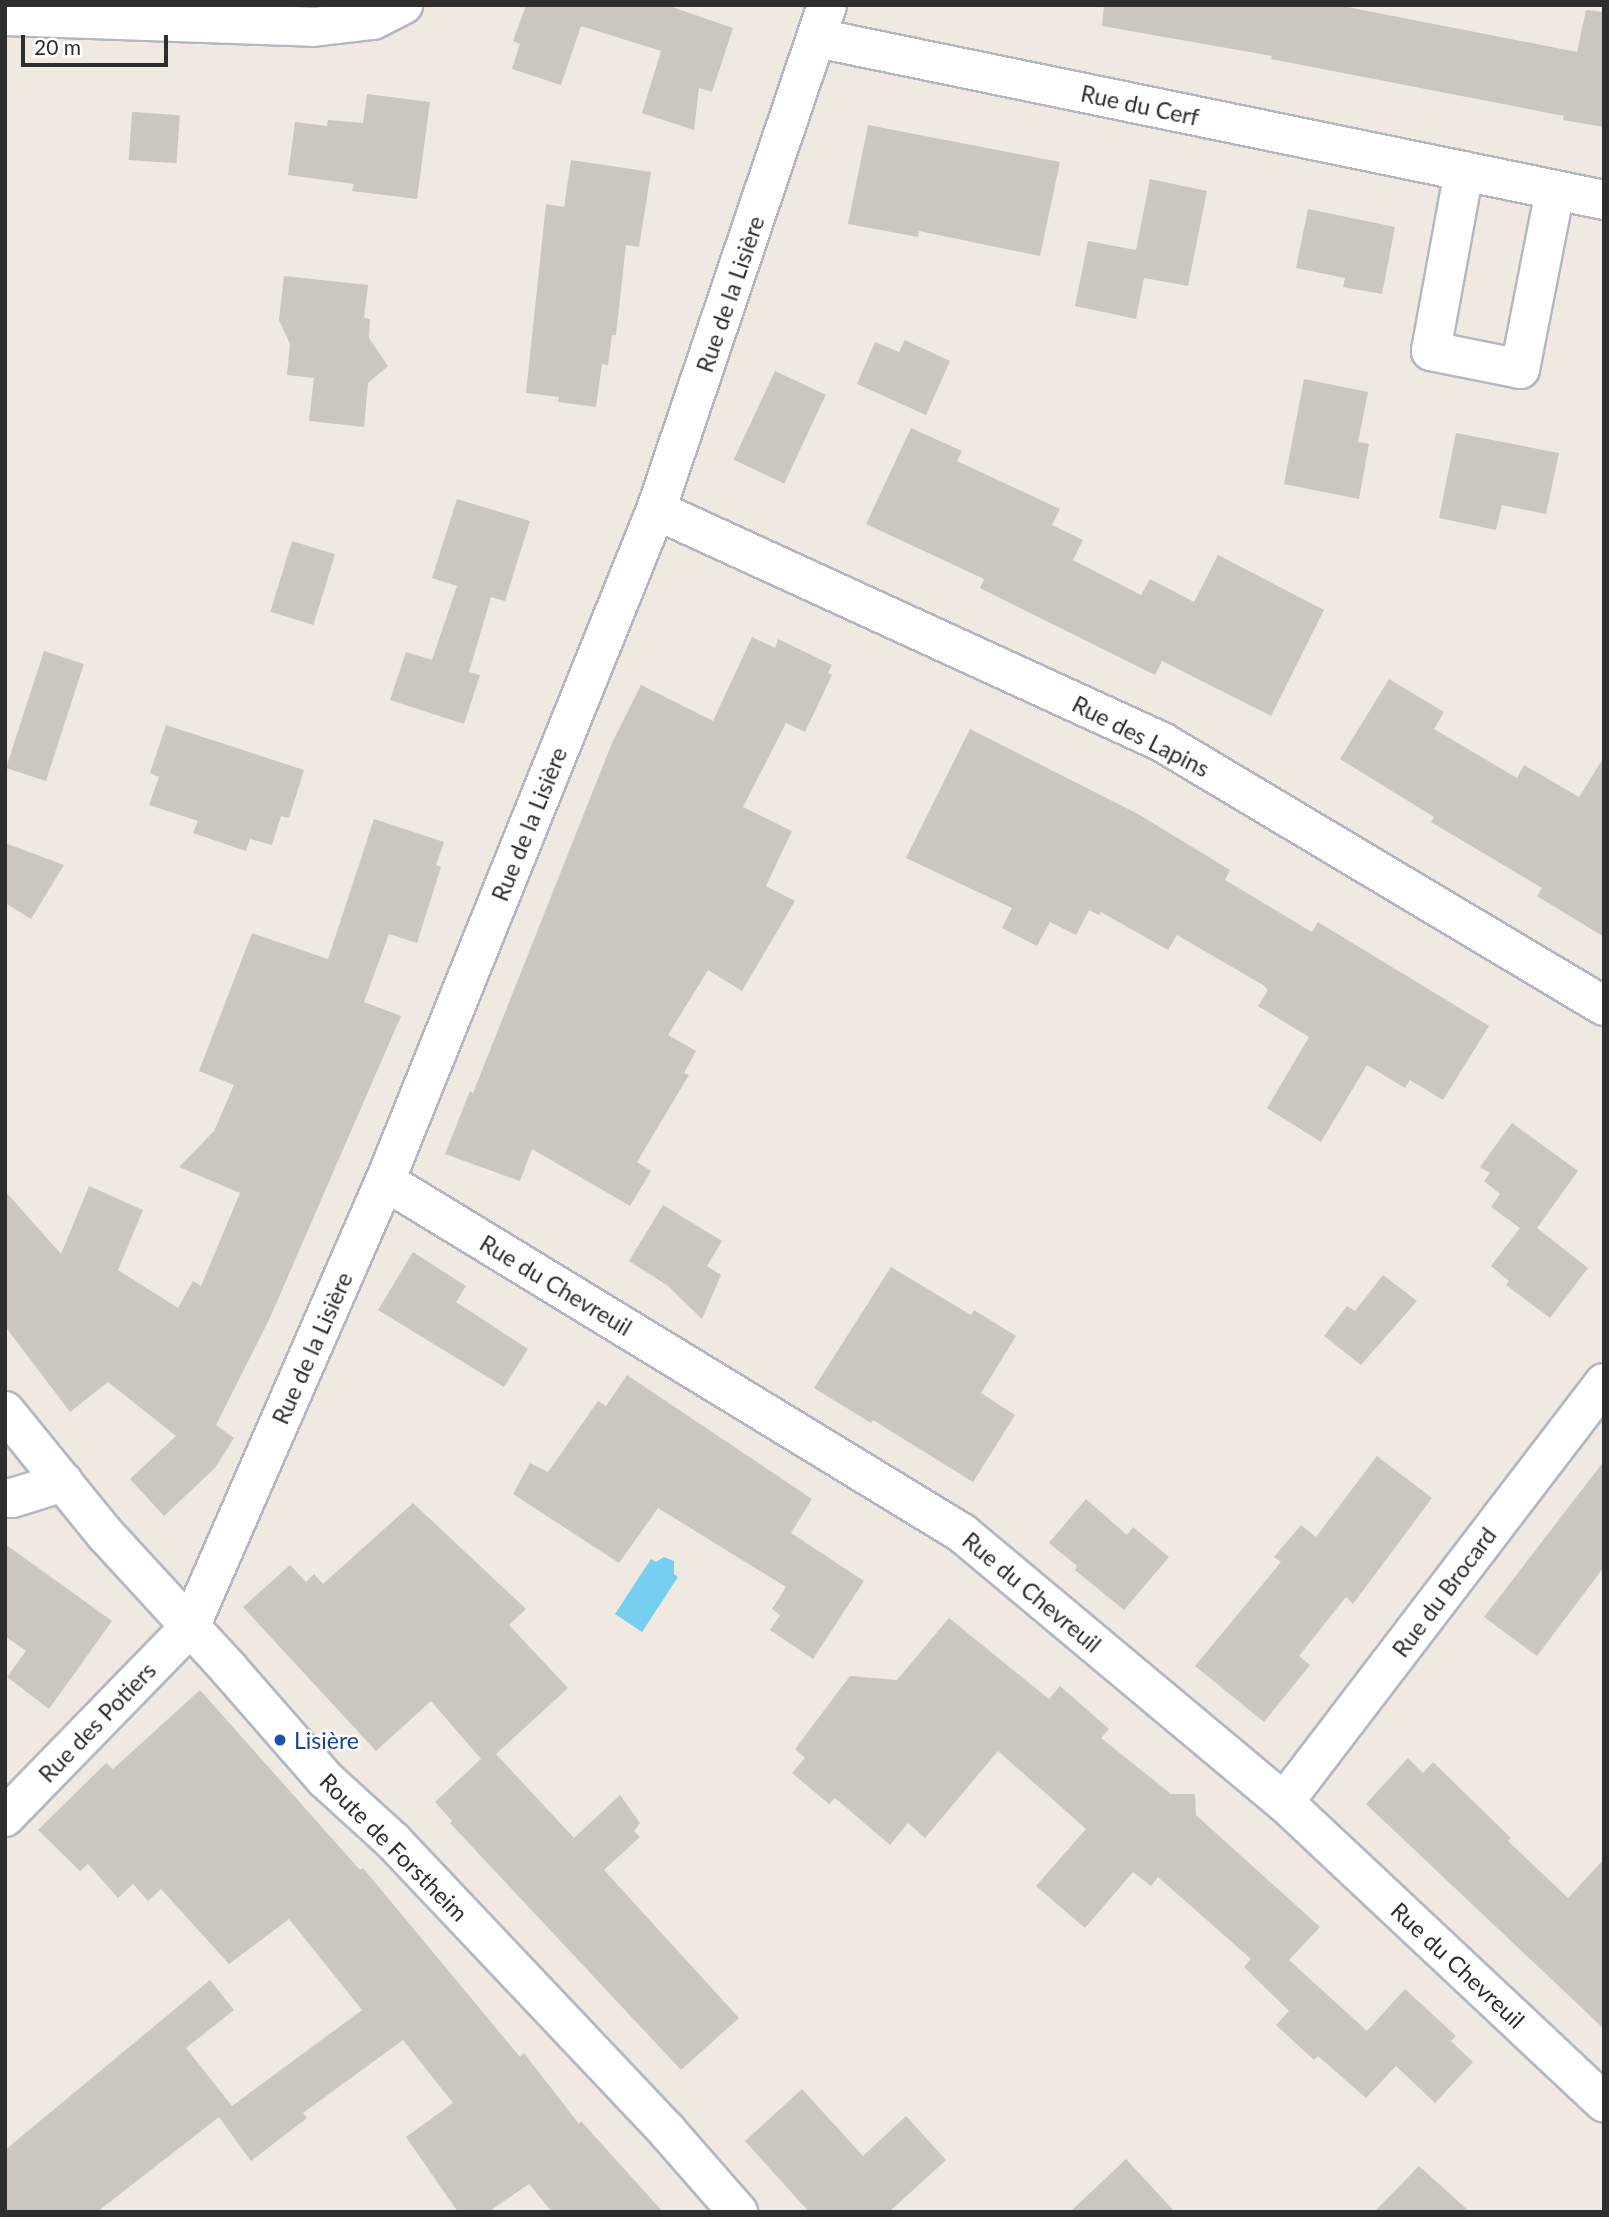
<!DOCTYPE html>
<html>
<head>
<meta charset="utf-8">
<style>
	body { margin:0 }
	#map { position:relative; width:1609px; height:2217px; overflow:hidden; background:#efe9e1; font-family:Lato,sans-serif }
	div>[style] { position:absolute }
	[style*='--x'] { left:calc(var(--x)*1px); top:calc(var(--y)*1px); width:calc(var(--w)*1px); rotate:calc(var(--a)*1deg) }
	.water>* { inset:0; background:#75cff0 }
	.building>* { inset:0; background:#cbc7bf; transform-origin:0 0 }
	.roads { filter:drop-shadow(2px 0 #b4b7c1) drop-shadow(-2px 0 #b4b7c1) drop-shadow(0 2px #b4b7c1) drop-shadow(0 -2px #b4b7c1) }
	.street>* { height:38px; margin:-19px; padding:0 19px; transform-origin:19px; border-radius:19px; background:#fff }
	.secondary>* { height:38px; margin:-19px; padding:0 19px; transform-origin:19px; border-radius:19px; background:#fff }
	.dots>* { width:19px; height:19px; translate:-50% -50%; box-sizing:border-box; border:4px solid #fff; border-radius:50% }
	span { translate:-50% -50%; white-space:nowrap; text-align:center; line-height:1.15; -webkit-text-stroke:5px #fff; paint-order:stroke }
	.street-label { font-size:23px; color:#2e2e2e }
	.transit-label { font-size:23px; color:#164399 }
	.left { translate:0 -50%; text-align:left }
	.frame { position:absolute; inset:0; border:7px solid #2e2e2e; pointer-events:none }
	.scale { position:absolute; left:21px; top:35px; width:147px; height:32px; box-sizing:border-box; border:4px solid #2e2e2e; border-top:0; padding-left:9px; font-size:21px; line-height:24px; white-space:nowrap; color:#2e2e2e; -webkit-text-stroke:5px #fff; paint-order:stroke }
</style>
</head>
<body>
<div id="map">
	<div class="water">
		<i style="clip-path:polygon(664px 1557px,674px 1561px,674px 1574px,678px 1577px,642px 1632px,615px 1614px,651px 1559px,656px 1562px)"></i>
	</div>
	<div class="building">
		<i style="clip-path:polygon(526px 5px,666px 5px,733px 28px,712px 92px,699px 88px,694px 130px,642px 113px,661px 51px,581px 26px,561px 85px,512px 69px,520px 44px,513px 41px)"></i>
		<i style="clip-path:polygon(1104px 5px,1337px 5px,1577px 52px,1586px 10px,1604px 12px,1604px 127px,1563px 120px,1564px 116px,1271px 59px,1272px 56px,1102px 26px)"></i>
		<i style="clip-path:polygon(367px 94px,430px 102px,417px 199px,352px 191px,354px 184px,288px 175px,295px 122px,327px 126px,328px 120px,363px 123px)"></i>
		<i style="left:132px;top:112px;width:48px;height:48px;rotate:4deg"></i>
		<i style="clip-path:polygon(868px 125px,1060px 162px,1040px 256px,919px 231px,918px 237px,848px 224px)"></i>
		<i style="clip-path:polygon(571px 160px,651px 172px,639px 247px,626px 245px,616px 335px,612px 335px,608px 365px,602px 364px,596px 407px,558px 402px,559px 397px,526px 393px,546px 204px,564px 207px)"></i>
		<i style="clip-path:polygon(1150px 179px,1207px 191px,1188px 286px,1144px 278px,1136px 319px,1075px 306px,1088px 241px,1136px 250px)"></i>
		<i style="clip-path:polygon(1308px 209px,1395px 227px,1382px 294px,1343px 287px,1345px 278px,1296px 268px)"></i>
		<i style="clip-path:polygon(284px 276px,368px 285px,364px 318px,370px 319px,369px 338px,388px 366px,368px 383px,364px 427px,309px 421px,314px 378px,287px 375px,290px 344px,279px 320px)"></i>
		<i style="clip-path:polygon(905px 340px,950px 361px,926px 415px,857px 384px,875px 342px,899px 352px)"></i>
		<i style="left:775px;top:371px;width:56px;height:98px;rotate:25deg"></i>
		<i style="clip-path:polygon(1304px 379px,1368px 392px,1358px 442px,1369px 444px,1359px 499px,1284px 484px)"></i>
		<i style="clip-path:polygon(911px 428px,962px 451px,957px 461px,1060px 509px,1052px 525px,1083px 540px,1073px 560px,1141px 595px,1150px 579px,1194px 602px,1218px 555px,1324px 610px,1271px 716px,1162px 661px,1155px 675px,980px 588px,984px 579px,866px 524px)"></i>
		<i style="clip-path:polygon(1456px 433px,1559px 453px,1546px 514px,1502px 505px,1496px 530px,1439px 518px)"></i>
		<i style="clip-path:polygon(457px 499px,530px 521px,505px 601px,491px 597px,469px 672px,480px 675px,464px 724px,390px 700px,406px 652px,432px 660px,457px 586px,432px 578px)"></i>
		<i style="left:292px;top:541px;width:45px;height:74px;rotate:17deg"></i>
		<i style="clip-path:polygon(752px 637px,775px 648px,778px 639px,832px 665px,828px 673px,832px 675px,805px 732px,786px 723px,743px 807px,792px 831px,766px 886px,795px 901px,742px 991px,708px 970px,668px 1035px,696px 1051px,684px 1073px,689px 1075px,637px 1162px,651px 1171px,630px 1206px,532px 1149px,520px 1181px,445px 1154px,470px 1091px,473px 1093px,612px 743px,641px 685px,713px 721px)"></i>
		<i style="left:44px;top:651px;width:42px;height:123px;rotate:18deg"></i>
		<i style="clip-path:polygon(1389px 679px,1444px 712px,1434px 729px,1517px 778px,1524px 765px,1579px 797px,1604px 757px,1604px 937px,1537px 896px,1542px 888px,1431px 822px,1434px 817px,1340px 759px)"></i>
		<i style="clip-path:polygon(166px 725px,304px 770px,289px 818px,281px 816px,272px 845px,250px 839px,246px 851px,193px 833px,198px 821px,149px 805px,159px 777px,150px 773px)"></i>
		<i style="clip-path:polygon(970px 729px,1138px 814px,1230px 870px,1225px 880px,1312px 932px,1318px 922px,1489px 1026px,1443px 1100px,1410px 1080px,1405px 1088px,1367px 1065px,1321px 1142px,1267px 1108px,1309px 1037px,1258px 1006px,1268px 990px,1263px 985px,1177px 935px,1168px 950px,1101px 912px,1099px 915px,1089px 910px,1076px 935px,1050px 922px,1037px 946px,1002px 928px,1012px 908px,906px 858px)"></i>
		<i style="clip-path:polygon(374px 819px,444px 842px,436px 865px,441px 867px,417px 943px,389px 934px,364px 1002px,401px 1016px,269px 1320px,216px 1425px,234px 1438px,215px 1468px,164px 1516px,130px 1479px,176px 1436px,108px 1382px,70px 1412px,5px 1326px,5px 1191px,61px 1254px,89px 1186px,143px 1210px,118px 1270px,178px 1308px,193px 1281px,201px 1286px,240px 1193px,179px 1167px,214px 1131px,234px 1085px,199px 1071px,252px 933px,328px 959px)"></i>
		<i style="clip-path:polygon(5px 843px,64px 865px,31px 919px,5px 903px)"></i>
		<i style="clip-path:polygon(1512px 1123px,1578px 1171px,1537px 1228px,1588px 1268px,1550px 1318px,1506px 1285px,1509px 1281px,1491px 1266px,1520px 1228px,1491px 1207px,1500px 1194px,1484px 1181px,1490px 1173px,1480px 1167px)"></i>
		<i style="clip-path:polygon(663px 1205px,722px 1241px,707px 1266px,721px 1275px,702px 1319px,668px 1286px,629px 1261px)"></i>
		<i style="clip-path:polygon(413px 1252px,466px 1286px,456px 1302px,528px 1349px,504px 1387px,378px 1310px)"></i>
		<i style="clip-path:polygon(891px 1267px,971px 1315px,974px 1310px,1016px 1336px,981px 1393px,1015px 1415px,973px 1482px,873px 1420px,871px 1423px,814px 1388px)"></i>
		<i style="clip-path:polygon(1383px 1275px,1417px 1301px,1361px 1365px,1324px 1336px,1347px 1306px,1355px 1311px)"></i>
		<i style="clip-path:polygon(627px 1375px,812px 1499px,791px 1533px,864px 1581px,813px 1659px,770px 1630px,780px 1615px,772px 1609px,786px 1587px,658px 1508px,619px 1563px,513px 1494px,530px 1463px,548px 1472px,598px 1401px,606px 1406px)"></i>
		<i style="clip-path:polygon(1377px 1456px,1432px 1498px,1353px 1604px,1346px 1597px,1299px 1656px,1310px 1665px,1264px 1722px,1195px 1666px,1281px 1562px,1274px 1557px,1301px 1525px,1316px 1537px)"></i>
		<i style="clip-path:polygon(1604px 1461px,1604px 1567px,1537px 1656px,1484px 1617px)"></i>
		<i style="clip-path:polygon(1086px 1499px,1127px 1535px,1133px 1527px,1169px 1557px,1124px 1610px,1075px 1570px,1077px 1566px,1049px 1543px)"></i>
		<i style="clip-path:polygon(413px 1503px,526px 1609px,509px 1625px,568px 1688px,496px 1754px,574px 1838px,620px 1795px,640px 1823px,634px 1831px,640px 1837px,604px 1870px,739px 2018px,681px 2070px,450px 1823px,452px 1821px,435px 1802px,481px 1759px,431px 1701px,376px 1751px,243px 1607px,290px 1565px,306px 1582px,314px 1574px,323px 1584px)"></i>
		<i style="clip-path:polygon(5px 1544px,112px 1621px,49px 1709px,7px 1677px,26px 1651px,5px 1636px)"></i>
		<i style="clip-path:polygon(949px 1618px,1049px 1699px,1060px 1686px,1109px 1729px,1101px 1738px,1171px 1794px,1195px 1794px,1196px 1815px,1320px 1927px,1289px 1960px,1367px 2031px,1405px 1989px,1456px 2036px,1451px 2041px,1473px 2062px,1435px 2103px,1396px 2066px,1366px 2098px,1318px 2056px,1314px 2060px,1276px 2025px,1289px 2011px,1244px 1967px,1251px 1959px,1158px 1877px,1151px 1886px,1133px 1872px,1085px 1928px,1036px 1886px,1086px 1829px,998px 1751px,925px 1838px,908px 1823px,890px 1845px,835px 1798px,829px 1804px,792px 1773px,805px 1758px,795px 1749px,850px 1676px,897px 1680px)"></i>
		<i style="clip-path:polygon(200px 1690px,360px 1870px,363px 1868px,520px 2057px,524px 2053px,579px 2124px,581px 2121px,663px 2212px,552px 2212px,529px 2184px,488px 2212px,458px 2212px,406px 2137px,453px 2103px,403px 2040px,303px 2113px,307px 2118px,251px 2161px,219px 2117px,97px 2212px,5px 2212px,5px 2150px,210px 1980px,234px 2010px,186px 2048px,232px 2106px,362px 2010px,289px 1919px,229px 1964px,161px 1889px,148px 1901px,133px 1884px,118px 1898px,88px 1864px,80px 1871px,38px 1830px,106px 1763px,113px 1769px)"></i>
		<i style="clip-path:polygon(1408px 1758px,1423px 1773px,1433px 1762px,1511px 1838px,1508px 1841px,1568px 1898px,1604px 1859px,1604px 2029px,1366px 1804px)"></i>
		<i style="clip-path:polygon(802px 2089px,863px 2156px,906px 2116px,946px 2160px,889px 2212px,809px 2212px,745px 2141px)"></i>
		<i style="clip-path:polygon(1126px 2159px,1175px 2212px,1070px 2212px)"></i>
		<i style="clip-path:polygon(1419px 2166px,1470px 2212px,1374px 2212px)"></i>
	</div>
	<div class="roads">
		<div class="street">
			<i style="--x:5;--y:16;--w:308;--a:2"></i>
			<i style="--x:313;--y:27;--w:60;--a:-6.7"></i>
			<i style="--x:373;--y:20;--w:34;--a:-27"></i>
			<i style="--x:817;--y:38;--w:804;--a:11.63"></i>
			<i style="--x:1464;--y:171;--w:183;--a:100.4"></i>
			<i style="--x:1431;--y:351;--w:91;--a:11.4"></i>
			<i style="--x:1520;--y:369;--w:182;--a:-78.9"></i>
			<i style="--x:656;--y:510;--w:557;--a:24.63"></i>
			<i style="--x:1162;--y:742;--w:515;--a:30.85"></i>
			<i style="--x:385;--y:1181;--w:676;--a:31.39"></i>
			<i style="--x:962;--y:1533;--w:420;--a:39.9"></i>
			<i style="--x:1284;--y:1802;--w:439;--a:43.2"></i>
			<i style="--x:5;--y:1498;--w:7;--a:0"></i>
			<i style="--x:12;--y:1498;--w:54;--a:-17.1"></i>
			<i style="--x:1284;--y:1802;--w:527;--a:-52.63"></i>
			<i style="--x:5;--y:1817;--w:265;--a:-45.8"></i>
			<i style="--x:190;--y:1627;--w:487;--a:-66.4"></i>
			<i style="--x:385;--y:1181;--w:724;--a:-68.01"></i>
			<i style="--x:656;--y:510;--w:533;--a:-71.29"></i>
		</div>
		<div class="secondary">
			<i style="--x:5;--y:1411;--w:159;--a:50.9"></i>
			<i style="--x:105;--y:1534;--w:183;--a:47.4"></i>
			<i style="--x:229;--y:1669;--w:147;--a:48.9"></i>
			<i style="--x:326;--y:1780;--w:91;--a:42.3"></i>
			<i style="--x:393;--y:1841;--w:399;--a:46.6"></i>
			<i style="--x:667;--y:2131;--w:108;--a:48.8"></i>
		</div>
	</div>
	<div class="dots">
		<i style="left:280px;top:1740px;background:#1a4fb4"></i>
	</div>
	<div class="street-label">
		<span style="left:1140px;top:105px;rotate:12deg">Rue du Cerf</span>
		<span style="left:730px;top:294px;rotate:-71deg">Rue de la Lisière</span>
		<span style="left:1141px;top:736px;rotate:27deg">Rue des Lapins</span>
		<span style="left:529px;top:824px;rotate:-68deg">Rue de la Lisière</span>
		<span style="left:556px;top:1285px;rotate:31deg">Rue du Chevreuil</span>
		<span style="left:312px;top:1348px;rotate:-66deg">Rue de la Lisière</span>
		<span style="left:1032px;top:1592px;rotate:40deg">Rue du Chevreuil</span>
		<span style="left:1444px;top:1592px;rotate:-53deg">Rue du Brocard</span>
		<span style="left:97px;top:1722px;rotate:-46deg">Rue des Potiers</span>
		<span style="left:394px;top:1847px;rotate:45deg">Route de Forstheim</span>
		<span style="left:1458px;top:1965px;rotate:43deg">Rue du Chevreuil</span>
	</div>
	<div class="transit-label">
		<span class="left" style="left:294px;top:1740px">Lisière</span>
	</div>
	<div class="frame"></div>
	<div class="scale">20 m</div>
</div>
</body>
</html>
